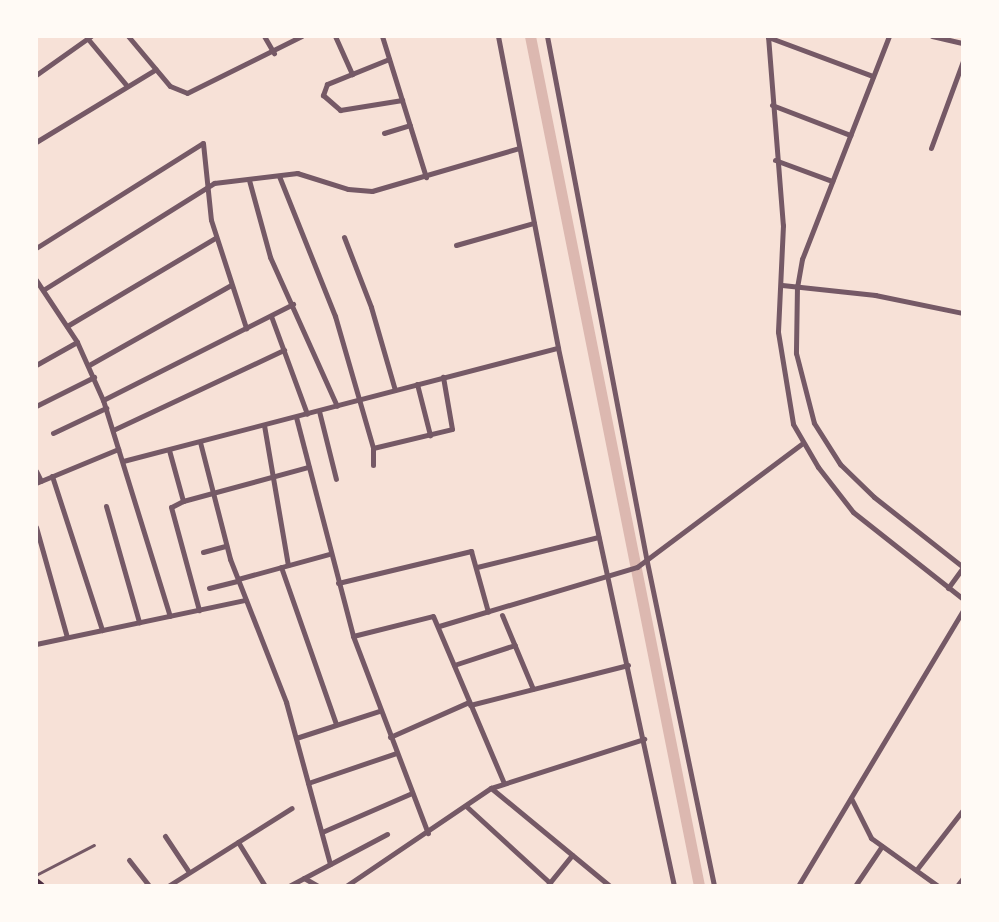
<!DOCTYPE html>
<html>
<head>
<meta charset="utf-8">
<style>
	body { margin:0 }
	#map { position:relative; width:999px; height:922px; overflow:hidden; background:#f7e1d7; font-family:Lora,serif }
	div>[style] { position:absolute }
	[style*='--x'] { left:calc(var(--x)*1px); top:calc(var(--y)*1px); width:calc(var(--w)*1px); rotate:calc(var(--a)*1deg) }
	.canal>* { height:11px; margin:-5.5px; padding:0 5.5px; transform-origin:5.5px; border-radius:5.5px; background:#dcb8b0 }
	.service>* { height:2.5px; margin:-1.25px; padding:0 1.25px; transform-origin:1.25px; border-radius:1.25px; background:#755966 }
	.minor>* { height:5px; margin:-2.5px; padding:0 2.5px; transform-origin:2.5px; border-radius:2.5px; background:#755966 }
	.secondary>* { height:8px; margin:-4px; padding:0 4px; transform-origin:4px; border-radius:4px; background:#4a2c40 }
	span { translate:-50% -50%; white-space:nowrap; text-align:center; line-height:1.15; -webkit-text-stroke:5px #fffaf5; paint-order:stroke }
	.frame { position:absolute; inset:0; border:38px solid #fffaf5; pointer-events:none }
</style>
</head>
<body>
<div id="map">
	<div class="canal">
		<i style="--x:530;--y:36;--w:867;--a:78.75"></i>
	</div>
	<div class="service">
		<i style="--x:36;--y:875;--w:65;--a:-27.3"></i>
	</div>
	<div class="minor">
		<i style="--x:128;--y:36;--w:65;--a:50"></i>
		<i style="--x:170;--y:86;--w:18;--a:22"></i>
		<i style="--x:187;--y:93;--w:128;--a:-26.4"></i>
		<i style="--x:264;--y:36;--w:20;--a:60"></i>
		<i style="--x:335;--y:36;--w:42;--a:65.9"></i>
		<i style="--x:382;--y:36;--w:148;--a:72.7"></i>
		<i style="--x:498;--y:36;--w:318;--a:79.1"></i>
		<i style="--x:558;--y:348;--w:550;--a:77.83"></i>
		<i style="--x:547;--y:36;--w:535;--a:79.24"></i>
		<i style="--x:647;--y:562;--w:331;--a:78.3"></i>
		<i style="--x:768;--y:36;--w:190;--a:85.5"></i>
		<i style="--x:783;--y:225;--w:107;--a:92.7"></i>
		<i style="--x:778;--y:332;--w:93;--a:80.7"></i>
		<i style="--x:793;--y:424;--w:50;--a:59.8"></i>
		<i style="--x:818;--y:467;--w:57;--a:52.1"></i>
		<i style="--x:853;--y:512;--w:140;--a:38.3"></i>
		<i style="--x:889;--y:36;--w:239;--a:111.3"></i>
		<i style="--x:802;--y:259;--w:27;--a:100"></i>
		<i style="--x:797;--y:286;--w:67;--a:90.9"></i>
		<i style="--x:796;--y:353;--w:72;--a:75.6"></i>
		<i style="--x:814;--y:423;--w:49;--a:57.6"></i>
		<i style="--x:840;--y:464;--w:47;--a:44.1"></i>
		<i style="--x:874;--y:497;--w:113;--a:38.2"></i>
		<i style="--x:932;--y:36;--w:32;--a:13"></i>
		<i style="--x:768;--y:37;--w:112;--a:20.4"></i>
		<i style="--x:88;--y:39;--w:61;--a:50.3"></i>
		<i style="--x:389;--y:59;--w:67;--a:158"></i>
		<i style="--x:327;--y:84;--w:12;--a:110"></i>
		<i style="--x:323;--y:95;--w:23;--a:41"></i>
		<i style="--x:340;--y:110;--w:63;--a:-9.2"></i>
		<i style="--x:36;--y:75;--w:67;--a:-35.3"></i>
		<i style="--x:772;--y:105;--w:84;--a:21"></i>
		<i style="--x:384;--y:133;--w:27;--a:-17"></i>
		<i style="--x:36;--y:142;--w:140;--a:-31.3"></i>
		<i style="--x:931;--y:148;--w:93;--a:-69.8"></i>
		<i style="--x:775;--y:160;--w:61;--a:20.2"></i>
		<i style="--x:279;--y:176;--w:151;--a:68.2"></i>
		<i style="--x:335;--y:316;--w:137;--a:73.9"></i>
		<i style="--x:373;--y:448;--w:81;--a:-13.5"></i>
		<i style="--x:452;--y:429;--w:53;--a:-99.8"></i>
		<i style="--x:249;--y:180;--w:80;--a:74.7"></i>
		<i style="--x:270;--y:257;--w:163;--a:65.8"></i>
		<i style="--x:344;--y:237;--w:75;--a:68.9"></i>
		<i style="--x:371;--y:307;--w:86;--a:73.9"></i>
		<i style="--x:456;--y:245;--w:81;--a:-15.8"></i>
		<i style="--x:36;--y:248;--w:197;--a:-32.2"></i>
		<i style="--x:203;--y:143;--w:77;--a:84.1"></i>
		<i style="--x:211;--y:220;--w:114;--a:72"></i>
		<i style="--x:36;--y:280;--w:74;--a:56.5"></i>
		<i style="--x:77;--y:342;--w:64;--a:65.9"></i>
		<i style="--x:103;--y:400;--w:226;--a:72.8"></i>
		<i style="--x:782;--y:285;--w:94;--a:6.1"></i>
		<i style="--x:875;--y:295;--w:90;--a:11.6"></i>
		<i style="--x:43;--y:290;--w:202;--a:-32"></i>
		<i style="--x:214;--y:183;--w:84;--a:-6.9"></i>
		<i style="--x:297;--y:173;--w:53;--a:17.4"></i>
		<i style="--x:348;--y:189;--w:24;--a:5"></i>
		<i style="--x:372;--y:191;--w:153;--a:-16.3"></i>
		<i style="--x:271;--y:316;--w:104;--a:69.8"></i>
		<i style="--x:67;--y:326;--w:172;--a:-30.7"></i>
		<i style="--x:36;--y:365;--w:47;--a:-29.3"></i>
		<i style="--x:89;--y:365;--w:163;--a:-29.4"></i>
		<i style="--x:417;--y:384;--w:53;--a:75.7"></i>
		<i style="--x:103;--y:400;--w:213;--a:-26.8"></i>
		<i style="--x:36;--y:406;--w:65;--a:-26.6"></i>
		<i style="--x:319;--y:411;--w:70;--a:76"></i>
		<i style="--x:296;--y:417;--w:226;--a:75.4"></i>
		<i style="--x:353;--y:636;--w:211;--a:69.2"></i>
		<i style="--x:264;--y:425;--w:142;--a:80.3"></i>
		<i style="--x:113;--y:430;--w:189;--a:-25.1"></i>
		<i style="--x:53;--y:433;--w:59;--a:-25.3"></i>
		<i style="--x:200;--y:442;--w:121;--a:75.6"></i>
		<i style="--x:230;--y:559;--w:154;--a:68.6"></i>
		<i style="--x:286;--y:702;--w:168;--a:74.8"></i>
		<i style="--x:373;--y:448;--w:17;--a:90"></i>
		<i style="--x:169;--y:450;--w:53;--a:74.6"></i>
		<i style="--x:183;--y:501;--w:13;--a:153"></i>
		<i style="--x:171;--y:507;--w:107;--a:74.8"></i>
		<i style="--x:123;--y:461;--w:449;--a:-14.6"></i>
		<i style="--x:36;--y:471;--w:11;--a:63"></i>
		<i style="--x:52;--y:476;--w:162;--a:72"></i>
		<i style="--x:36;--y:483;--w:89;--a:-22.5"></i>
		<i style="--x:183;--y:501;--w:130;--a:-15.2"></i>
		<i style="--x:106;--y:506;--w:121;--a:74.1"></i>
		<i style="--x:36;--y:527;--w:114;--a:74.3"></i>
		<i style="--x:203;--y:552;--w:24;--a:-15"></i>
		<i style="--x:281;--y:567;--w:166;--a:70.7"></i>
		<i style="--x:477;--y:567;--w:125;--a:-13.9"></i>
		<i style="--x:238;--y:579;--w:94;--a:-15.4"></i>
		<i style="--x:338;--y:583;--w:137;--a:-13.5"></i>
		<i style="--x:471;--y:551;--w:63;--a:74.4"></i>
		<i style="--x:209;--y:588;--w:30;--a:-14"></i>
		<i style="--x:948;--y:588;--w:26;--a:-54"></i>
		<i style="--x:502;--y:615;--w:80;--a:67.3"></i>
		<i style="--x:439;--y:626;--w:207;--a:-16.6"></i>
		<i style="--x:637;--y:567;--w:207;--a:-36.8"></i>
		<i style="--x:353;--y:636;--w:82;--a:-14"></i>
		<i style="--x:433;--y:616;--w:181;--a:67"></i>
		<i style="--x:36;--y:644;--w:214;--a:-11.9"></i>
		<i style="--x:454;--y:665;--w:64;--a:-18.2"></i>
		<i style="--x:470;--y:705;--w:163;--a:-14.2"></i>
		<i style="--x:390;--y:737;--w:86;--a:-23.9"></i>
		<i style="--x:296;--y:738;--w:87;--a:-18"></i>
		<i style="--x:308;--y:783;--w:93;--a:-18.8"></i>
		<i style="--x:491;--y:788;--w:154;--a:39.5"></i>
		<i style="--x:851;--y:798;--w:45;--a:63.4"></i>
		<i style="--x:871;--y:838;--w:82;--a:35.6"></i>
		<i style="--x:466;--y:806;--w:114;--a:42.5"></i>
		<i style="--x:322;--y:832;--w:98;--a:-23.4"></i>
		<i style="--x:165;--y:836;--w:43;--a:56.3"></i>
		<i style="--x:238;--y:842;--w:52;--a:58.5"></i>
		<i style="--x:129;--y:860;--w:33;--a:52"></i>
		<i style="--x:917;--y:869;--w:75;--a:-52.1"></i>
		<i style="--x:304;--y:878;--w:94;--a:-27.9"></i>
		<i style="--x:168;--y:886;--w:146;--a:-32.2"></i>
		<i style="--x:289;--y:886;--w:17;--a:-28"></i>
		<i style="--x:304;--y:878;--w:16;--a:30"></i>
		<i style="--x:346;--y:886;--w:175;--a:-34.1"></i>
		<i style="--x:491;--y:788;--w:161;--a:-17.8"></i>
		<i style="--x:547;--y:886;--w:40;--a:-51"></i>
		<i style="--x:798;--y:886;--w:322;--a:-59.1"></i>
		<i style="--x:855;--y:886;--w:48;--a:-56"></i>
		<i style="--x:957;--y:886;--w:10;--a:-53"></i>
	</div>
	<div class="secondary">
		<i style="--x:36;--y:882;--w:6;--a:39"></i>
	</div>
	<div class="frame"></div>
</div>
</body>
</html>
